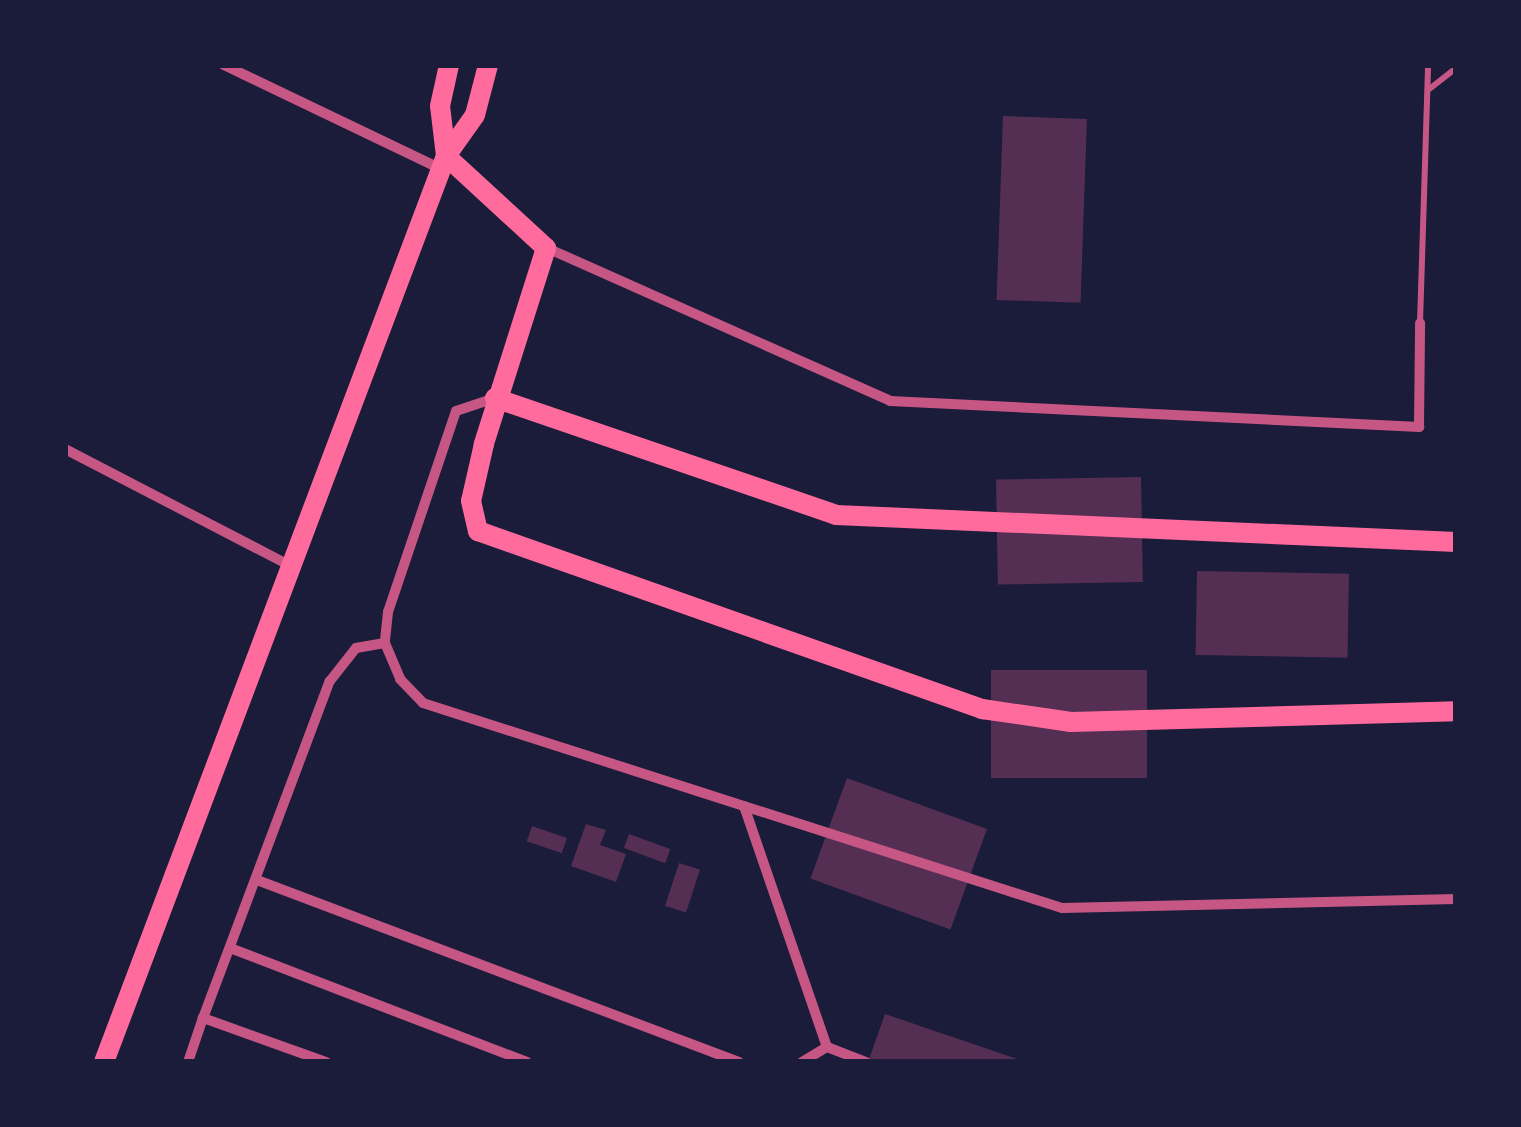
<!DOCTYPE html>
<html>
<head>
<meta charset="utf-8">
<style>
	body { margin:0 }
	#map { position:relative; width:1521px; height:1127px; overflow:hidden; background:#1b1b3a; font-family:Lato,sans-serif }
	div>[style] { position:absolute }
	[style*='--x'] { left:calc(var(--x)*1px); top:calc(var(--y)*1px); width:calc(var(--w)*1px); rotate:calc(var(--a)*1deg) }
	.building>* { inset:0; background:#542f53; transform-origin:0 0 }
	.service>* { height:6px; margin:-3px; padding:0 3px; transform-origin:3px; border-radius:3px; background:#c65784 }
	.minor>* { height:10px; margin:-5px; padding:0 5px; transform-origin:5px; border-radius:5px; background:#c65784 }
	.primary>* { height:20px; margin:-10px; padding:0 10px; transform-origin:10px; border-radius:10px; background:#ff6b9d }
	span { translate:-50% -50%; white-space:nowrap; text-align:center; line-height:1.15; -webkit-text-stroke:10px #1b1b3a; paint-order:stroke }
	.frame { position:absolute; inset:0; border:68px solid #1b1b3a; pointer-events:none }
</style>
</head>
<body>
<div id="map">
	<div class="building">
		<i style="left:1003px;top:116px;width:84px;height:184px;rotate:2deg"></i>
		<i style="left:1141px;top:477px;width:105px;height:145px;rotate:89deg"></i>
		<i style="left:1197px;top:571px;width:152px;height:84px;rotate:1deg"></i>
		<i style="left:1147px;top:670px;width:108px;height:156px;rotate:90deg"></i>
		<i style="left:847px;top:778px;width:149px;height:107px;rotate:20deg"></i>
		<i style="clip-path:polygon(586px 824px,606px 830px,600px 845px,626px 854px,616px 882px,571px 866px)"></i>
		<i style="left:532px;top:826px;width:37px;height:16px;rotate:19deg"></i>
		<i style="left:629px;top:834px;width:44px;height:15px;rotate:20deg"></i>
		<i style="left:679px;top:863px;width:22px;height:45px;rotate:18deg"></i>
		<i style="clip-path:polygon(885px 1014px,1023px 1061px,1023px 1062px,868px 1062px)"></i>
	</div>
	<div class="service">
		<i style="--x:1428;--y:90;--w:36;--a:-38"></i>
		<i style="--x:1420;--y:323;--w:258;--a:-88.2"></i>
	</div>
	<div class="minor">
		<i style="--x:224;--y:65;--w:241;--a:25.6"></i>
		<i style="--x:547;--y:248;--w:376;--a:24"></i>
		<i style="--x:890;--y:401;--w:530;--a:2.81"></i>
		<i style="--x:1419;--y:427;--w:104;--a:-89.4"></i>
		<i style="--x:495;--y:398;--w:41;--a:161.6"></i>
		<i style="--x:456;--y:411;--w:212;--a:108.7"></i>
		<i style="--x:388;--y:612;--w:31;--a:96"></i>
		<i style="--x:385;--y:643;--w:39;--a:67"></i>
		<i style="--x:400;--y:679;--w:33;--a:46"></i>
		<i style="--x:423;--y:703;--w:671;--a:17.79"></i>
		<i style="--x:1062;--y:908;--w:394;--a:-1.3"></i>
		<i style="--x:65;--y:449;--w:254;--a:27.4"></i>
		<i style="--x:744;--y:806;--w:255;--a:71"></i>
		<i style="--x:827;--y:1047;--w:42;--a:21"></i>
		<i style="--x:257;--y:880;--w:515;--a:20.69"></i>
		<i style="--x:230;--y:948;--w:318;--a:21"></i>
		<i style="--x:188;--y:1062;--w:46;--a:-71.2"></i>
		<i style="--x:326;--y:1062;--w:131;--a:-160.3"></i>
		<i style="--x:203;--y:1018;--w:360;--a:-69.4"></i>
		<i style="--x:330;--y:681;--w:42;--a:-51.8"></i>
		<i style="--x:356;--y:648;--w:29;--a:-10"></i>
		<i style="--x:802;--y:1062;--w:29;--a:-31"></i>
	</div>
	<div class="primary">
		<i style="--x:446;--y:156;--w:136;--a:42.6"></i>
		<i style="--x:546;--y:248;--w:206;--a:107.6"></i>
		<i style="--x:484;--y:444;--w:58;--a:102.8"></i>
		<i style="--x:471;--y:501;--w:31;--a:77"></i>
		<i style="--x:478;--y:531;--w:535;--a:19.45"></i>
		<i style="--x:982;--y:709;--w:90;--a:8.3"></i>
		<i style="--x:1071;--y:722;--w:385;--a:-1.6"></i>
		<i style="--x:446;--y:156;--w:50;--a:-54.7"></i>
		<i style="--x:475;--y:115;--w:52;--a:-75.4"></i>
		<i style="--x:495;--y:398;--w:361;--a:18.9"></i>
		<i style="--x:836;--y:515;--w:621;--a:2.49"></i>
		<i style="--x:104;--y:1062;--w:968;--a:-69.32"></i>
		<i style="--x:446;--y:156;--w:50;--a:-96.8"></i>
		<i style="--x:440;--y:106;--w:42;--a:-77.6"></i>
	</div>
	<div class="frame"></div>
</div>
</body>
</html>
